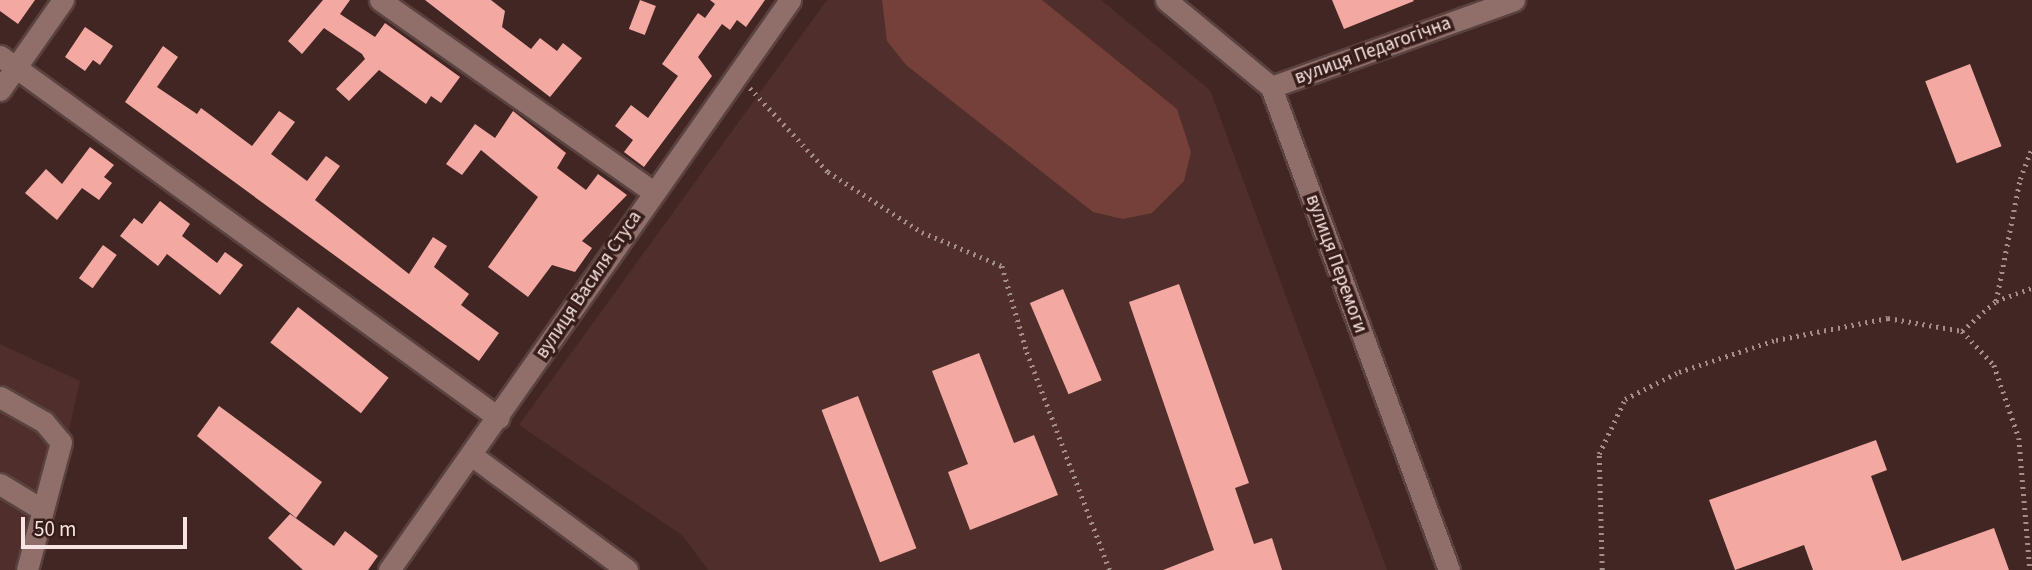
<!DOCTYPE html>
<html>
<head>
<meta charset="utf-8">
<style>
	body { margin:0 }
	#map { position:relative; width:2032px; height:570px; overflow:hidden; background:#422624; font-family:"Source Sans 3",sans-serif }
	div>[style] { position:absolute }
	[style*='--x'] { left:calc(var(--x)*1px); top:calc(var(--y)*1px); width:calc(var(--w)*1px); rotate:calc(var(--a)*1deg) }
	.built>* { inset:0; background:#502e2b }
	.green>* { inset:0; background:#753f3a }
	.building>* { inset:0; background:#f3a9a2; transform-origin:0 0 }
	.path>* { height:4.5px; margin-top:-2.25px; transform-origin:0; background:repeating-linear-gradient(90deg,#a48d8b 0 2px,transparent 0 7px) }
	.roads { filter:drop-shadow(2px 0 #594240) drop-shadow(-2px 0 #594240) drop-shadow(0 2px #594240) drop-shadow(0 -2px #594240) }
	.minor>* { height:21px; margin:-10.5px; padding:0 10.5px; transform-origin:10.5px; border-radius:10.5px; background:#906f6b }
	span { translate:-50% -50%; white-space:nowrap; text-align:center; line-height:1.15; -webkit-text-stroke:7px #371d1a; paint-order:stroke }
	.street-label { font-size:19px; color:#f8e5e3 }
	.scale { position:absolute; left:21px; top:517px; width:166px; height:32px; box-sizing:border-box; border:4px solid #f8e5e3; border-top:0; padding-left:9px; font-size:21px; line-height:24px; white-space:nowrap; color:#f8e5e3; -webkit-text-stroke:5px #371d1a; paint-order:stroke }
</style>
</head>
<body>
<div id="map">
	<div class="built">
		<i style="clip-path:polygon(827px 0,1101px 0,1210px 90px,1387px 570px,708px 570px,682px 535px,519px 425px)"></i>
		<i style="clip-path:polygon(0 344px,80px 381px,38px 570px,0 570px)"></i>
	</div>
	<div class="green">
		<i style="clip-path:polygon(882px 0,1042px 0,1177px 109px,1191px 152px,1184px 181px,1152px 213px,1123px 219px,1093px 212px,906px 65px,887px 41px)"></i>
	</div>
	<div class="building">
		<i style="clip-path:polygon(0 0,35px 0,18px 24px,0 11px)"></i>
		<i style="clip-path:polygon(323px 0,350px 0,340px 14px,375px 37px,385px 23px,460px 77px,441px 103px,431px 96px,426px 104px,379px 70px,349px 101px,336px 89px,365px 59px,362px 54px,324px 28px,302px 54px,288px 41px)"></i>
		<i style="clip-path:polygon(425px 0,491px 0,505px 11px,502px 27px,531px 49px,540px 38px,557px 51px,563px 43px,582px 58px,550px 97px)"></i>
		<i style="left:640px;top:0;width:17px;height:31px;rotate:21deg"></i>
		<i style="clip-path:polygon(710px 0,765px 0,746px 27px,737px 20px,730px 30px,722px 24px,698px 57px,712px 76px,644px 167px,624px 152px,633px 140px,615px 126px,631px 105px,648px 118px,678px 76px,662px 64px,698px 13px,705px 18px,715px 4px)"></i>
		<i style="clip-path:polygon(1332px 0,1413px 0,1414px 1px,1344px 29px)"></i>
		<i style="clip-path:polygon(85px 27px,113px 46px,100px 65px,93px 60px,85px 71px,65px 57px)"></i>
		<i style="clip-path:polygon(163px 46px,178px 57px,157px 87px,197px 114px,201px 108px,252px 146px,279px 111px,295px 122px,271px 154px,307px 181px,326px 156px,340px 166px,315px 200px,409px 274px,433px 237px,447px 246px,434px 267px,469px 294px,461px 305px,499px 333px,479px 361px,125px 102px)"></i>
		<i style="left:1970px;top:64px;width:88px;height:48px;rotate:69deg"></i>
		<i style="clip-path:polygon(513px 111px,566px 153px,557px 168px,586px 190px,598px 174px,627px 195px,582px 241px,592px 248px,575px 272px,552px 265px,528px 297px,488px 267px,538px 197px,481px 150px,462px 175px,446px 164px,475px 124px,495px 138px)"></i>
		<i style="clip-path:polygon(90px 147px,114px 165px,104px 177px,112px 183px,99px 200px,82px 188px,57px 220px,25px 193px,46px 169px,62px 184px)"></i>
		<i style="clip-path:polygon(160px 201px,190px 224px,182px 236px,217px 263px,225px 252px,243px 265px,220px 295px,167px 254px,158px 266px,120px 236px,134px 218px,142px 224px)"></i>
		<i style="left:103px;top:245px;width:17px;height:41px;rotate:36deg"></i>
		<i style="clip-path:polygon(1179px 284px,1249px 483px,1235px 488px,1254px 544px,1272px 538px,1282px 570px,1163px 570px,1214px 550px,1129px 302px)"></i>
		<i style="left:1063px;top:289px;width:99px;height:36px;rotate:67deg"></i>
		<i style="left:298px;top:307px;width:115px;height:45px;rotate:38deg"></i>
		<i style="clip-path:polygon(979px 353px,1014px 443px,1034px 435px,1058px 495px,970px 530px,948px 472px,968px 464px,932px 371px)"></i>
		<i style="left:858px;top:396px;width:163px;height:39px;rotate:69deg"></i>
		<i style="clip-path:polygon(219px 406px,322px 482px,296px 518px,197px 436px)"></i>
		<i style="clip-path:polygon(1876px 440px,1887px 470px,1871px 476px,1902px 561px,1994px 528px,2009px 570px,1813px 570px,1804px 545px,1735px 570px,1709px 500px)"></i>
		<i style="clip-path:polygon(290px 514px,334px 546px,345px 531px,378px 556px,368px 570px,303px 570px,268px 538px)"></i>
	</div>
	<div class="path">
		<i style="--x:750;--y:88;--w:115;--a:47.1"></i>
		<i style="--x:828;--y:172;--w:112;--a:32.6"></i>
		<i style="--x:922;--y:232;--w:87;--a:23"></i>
		<i style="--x:1002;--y:266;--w:90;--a:73.8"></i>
		<i style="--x:1027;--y:352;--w:233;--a:69.2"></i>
		<i style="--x:1996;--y:301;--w:124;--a:-78.9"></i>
		<i style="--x:2020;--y:179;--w:33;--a:-69"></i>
		<i style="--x:1962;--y:331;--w:45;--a:-41.4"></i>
		<i style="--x:1996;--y:301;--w:38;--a:-20"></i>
		<i style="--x:1602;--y:570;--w:116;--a:-91.5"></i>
		<i style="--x:1599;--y:454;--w:61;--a:-64.7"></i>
		<i style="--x:1625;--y:399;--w:60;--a:-26.6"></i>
		<i style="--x:1679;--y:372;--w:102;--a:-18.3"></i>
		<i style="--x:1776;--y:340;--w:114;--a:-11.1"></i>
		<i style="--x:1888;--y:318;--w:75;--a:10"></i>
		<i style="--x:1962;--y:331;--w:47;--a:46.7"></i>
		<i style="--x:1994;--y:365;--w:77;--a:71.1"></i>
		<i style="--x:2019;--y:438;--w:132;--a:85.2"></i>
	</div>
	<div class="roads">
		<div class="minor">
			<i style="--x:380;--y:0;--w:332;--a:35.1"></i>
			<i style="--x:1166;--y:0;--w:136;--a:39.6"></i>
			<i style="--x:1271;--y:87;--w:515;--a:69.77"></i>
			<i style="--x:0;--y:56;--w:616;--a:35.96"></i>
			<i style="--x:1271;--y:87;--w:258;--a:-19.7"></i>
			<i style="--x:0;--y:90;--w:110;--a:-55"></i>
			<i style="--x:0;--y:397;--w:51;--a:29.6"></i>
			<i style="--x:44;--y:422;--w:26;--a:50"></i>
			<i style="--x:61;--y:442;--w:132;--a:104.9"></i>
			<i style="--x:474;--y:457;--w:190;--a:36.4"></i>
			<i style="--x:0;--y:484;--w:50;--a:31.2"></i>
			<i style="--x:389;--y:570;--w:697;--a:-54.87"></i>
		</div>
	</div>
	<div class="street-label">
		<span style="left:1373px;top:51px;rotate:-20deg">вулиця Педагогічна</span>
		<span style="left:1336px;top:264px;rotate:70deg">вулиця Перемоги</span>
		<span style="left:589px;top:285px;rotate:-56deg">вулиця Василя Стуса</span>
	</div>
	<div class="scale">50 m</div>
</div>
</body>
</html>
